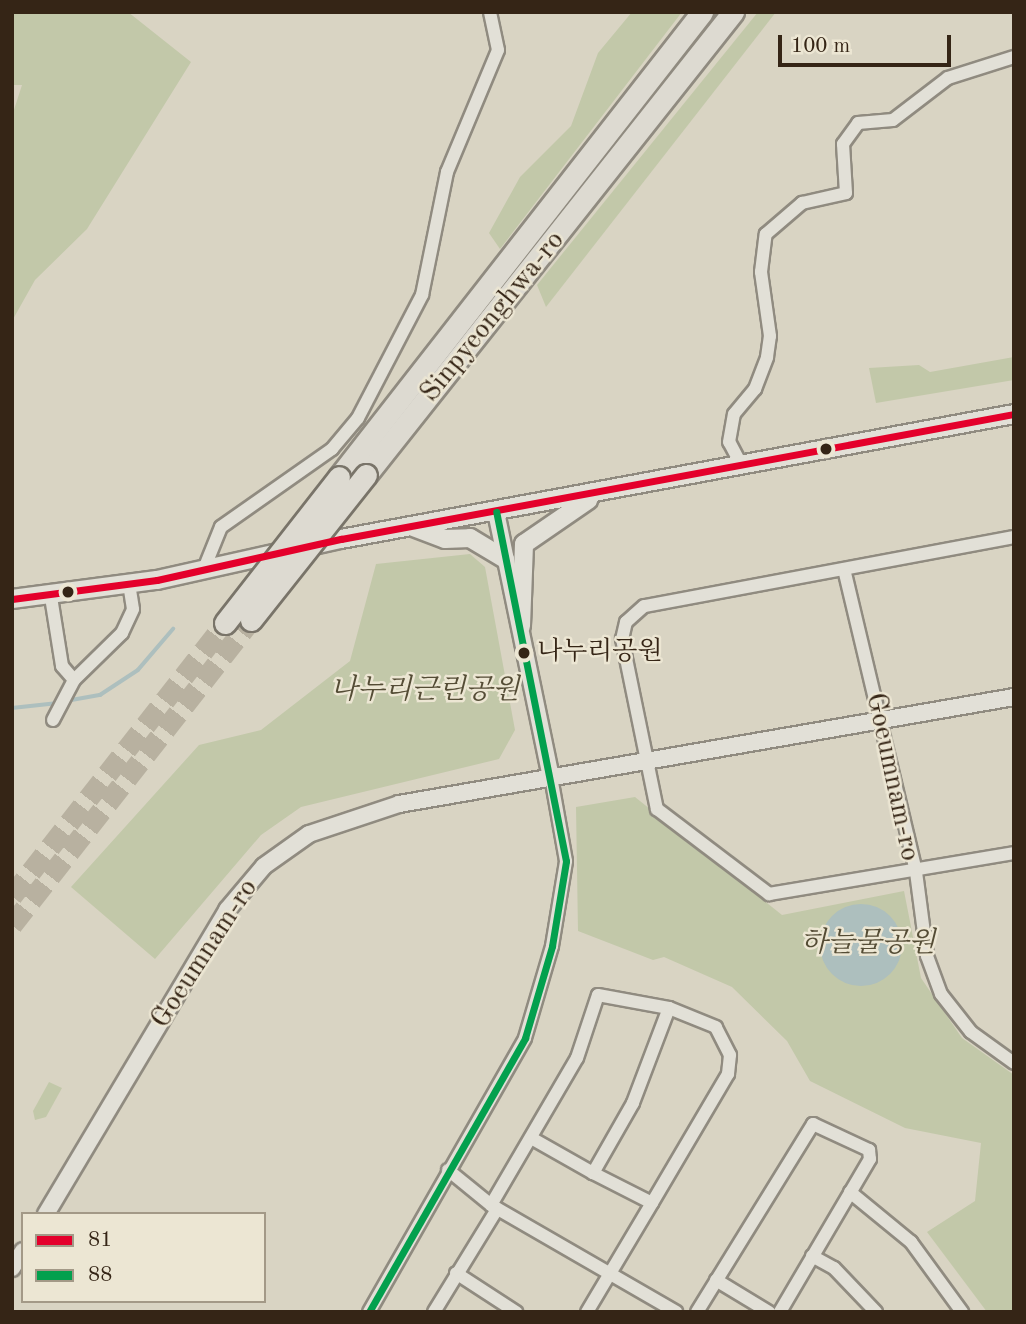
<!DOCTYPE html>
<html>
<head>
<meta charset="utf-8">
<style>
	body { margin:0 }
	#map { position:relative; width:1026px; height:1324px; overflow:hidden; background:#d9d4c3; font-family:"Old Standard TT","Noto Serif KR",serif }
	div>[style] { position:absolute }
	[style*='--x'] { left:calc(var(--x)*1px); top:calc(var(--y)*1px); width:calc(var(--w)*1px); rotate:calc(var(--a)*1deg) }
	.green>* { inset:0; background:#c2c8a9 }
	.water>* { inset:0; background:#adbfbe }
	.round { border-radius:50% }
	.stream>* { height:3.5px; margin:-1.75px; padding:0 1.75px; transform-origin:1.75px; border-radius:1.75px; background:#adbfbe }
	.trunk-tunnel>* { height:21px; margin-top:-10.5px; transform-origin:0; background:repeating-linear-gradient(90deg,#b8b1a0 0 21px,transparent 0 31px) }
	.roads { filter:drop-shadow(2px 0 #908b80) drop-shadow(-2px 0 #908b80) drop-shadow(0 2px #908b80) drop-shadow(0 -2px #908b80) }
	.minor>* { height:12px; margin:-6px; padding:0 6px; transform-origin:6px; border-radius:6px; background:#e2e0d7 }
	.tertiary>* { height:16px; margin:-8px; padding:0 8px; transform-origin:8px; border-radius:8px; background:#e2e0d7 }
	.secondary>* { height:18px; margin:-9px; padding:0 9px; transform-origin:9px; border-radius:9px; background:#e2e0d7 }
	.trunk>* { height:21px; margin:-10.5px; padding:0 10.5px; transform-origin:10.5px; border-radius:10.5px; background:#dddad1 }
	.bridges { filter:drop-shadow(2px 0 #797469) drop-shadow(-2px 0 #797469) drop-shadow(0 2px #797469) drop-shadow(0 -2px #797469) }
	.trunk-bridge>* { height:21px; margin:-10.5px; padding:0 10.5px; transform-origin:10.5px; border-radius:10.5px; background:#dddad1 }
	.bus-1>* { height:7px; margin:-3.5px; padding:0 3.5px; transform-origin:3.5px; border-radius:3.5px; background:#e4002b }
	.bus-2>* { height:7px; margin:-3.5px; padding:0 3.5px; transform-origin:3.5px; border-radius:3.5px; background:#03a04e }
	.dots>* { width:19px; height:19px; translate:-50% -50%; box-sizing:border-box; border:4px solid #ece6d3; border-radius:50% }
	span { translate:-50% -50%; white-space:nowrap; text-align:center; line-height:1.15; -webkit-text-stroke:5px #ece6d3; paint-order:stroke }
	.bus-label { font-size:26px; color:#352516 }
	.left { translate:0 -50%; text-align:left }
	.street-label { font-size:28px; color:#352516 }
	.park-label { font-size:28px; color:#544c35; font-style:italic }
	.frame { position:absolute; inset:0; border:14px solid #352516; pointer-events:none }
	.legend { position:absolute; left:21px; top:1212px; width:245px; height:91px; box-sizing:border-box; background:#ece6d3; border:2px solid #a39987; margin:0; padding:9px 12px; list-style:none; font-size:21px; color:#352516 }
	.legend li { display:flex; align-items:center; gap:14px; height:35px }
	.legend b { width:35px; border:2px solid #a39987 }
	.scale { position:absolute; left:778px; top:35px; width:173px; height:32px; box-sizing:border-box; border:4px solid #352516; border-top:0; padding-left:9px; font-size:21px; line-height:24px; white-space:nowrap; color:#352516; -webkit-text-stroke:5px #ece6d3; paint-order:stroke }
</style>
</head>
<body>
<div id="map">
	<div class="green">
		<i style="clip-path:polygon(12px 12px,128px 12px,191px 62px,87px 229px,35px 280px,12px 321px,12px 116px,22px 85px,12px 85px)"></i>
		<i style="clip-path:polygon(632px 12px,682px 12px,500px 249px,489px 233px,520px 177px,571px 126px,598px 53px)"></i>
		<i style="clip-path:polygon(758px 12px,776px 12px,546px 307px,537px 285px)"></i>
		<i style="clip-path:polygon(1014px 357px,1014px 380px,876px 403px,869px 368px,919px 365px,930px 372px)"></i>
		<i style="clip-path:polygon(470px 554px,485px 567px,515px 730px,499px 759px,301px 807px,261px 835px,155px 959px,71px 887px,199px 745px,261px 730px,350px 661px,376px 564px)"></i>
		<i style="clip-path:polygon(635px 797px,782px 915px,904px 891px,921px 978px,962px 1038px,1014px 1075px,1014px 1312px,987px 1312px,927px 1232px,975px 1201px,981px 1143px,905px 1128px,810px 1081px,787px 1041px,732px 987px,664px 957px,653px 960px,578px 931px,576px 807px)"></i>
		<i style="clip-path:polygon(49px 1082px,62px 1088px,46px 1117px,35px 1120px,33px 1111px)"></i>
	</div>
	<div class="water">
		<i class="round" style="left:820px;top:904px;width:82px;height:82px"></i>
	</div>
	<div class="stream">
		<i style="--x:66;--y:701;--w:35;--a:-10"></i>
		<i style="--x:100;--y:695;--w:45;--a:-33.3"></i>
		<i style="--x:138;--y:670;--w:54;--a:-49.5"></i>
		<i style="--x:12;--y:708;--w:46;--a:-6.2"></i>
	</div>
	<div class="trunk-tunnel">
		<i style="--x:12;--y:896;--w:346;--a:-52"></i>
		<i style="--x:12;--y:925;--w:387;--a:-51.9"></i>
	</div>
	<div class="roads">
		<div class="minor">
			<i style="--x:742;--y:466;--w:27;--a:-118"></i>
			<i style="--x:729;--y:442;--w:28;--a:-80"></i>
			<i style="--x:734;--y:414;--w:33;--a:-50"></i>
			<i style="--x:755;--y:389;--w:34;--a:-69"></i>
			<i style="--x:767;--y:357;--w:21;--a:-82"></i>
			<i style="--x:770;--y:336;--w:65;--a:-98"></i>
			<i style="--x:761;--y:272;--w:38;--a:-83"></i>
			<i style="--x:766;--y:234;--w:48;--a:-40.7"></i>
			<i style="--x:802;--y:203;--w:45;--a:-12.8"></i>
			<i style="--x:846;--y:193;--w:49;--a:-93.5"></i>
			<i style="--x:843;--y:144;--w:26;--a:-54"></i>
			<i style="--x:858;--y:123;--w:35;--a:-5"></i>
			<i style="--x:893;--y:120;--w:69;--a:-37.4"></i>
			<i style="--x:948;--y:78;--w:69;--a:-17.7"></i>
			<i style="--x:1014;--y:537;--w:376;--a:169.4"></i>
			<i style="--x:644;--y:606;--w:24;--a:138"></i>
			<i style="--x:626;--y:622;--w:17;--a:103"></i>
			<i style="--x:622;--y:639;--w:174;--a:78.4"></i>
			<i style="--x:657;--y:809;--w:141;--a:37.2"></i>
			<i style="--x:769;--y:894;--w:248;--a:-9.5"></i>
			<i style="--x:204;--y:569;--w:45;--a:-68"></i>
			<i style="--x:221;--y:527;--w:136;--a:-35.1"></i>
			<i style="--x:332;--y:449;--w:40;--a:-50"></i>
			<i style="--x:358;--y:418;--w:139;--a:-62.5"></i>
			<i style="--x:422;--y:295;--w:126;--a:-78.5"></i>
			<i style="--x:447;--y:172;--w:132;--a:-67.3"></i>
			<i style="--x:498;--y:50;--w:39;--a:-102"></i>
			<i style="--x:844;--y:569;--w:311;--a:76.6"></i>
			<i style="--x:916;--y:872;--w:85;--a:82.5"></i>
			<i style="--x:927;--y:956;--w:40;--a:69.8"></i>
			<i style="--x:941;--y:994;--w:48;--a:51.7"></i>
			<i style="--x:971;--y:1032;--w:53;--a:35.8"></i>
			<i style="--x:51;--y:597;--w:70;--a:80.9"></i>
			<i style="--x:62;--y:666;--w:18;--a:49"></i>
			<i style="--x:53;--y:720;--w:45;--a:-62.3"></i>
			<i style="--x:74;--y:680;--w:67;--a:-44.4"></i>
			<i style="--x:122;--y:633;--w:26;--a:-65"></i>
			<i style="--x:133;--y:609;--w:25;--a:-99"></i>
			<i style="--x:448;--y:1170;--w:55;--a:39.1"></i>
			<i style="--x:491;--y:1205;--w:214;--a:30"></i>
			<i style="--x:593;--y:1173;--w:66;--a:27"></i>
			<i style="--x:652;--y:1203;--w:150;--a:-59.5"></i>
			<i style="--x:728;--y:1074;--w:19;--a:-84"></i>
			<i style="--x:730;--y:1055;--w:31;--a:-117"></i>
			<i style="--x:716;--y:1027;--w:51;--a:-158"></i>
			<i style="--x:850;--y:1192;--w:79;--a:39.3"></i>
			<i style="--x:911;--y:1242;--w:87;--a:53.9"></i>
			<i style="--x:491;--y:1205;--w:170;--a:-59.7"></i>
			<i style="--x:577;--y:1058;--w:66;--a:-71.6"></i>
			<i style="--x:598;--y:995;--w:72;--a:10.4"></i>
			<i style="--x:669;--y:1008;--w:102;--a:110.8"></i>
			<i style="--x:633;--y:1103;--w:81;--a:119.7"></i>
			<i style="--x:593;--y:1173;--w:69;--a:-150.5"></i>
			<i style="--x:812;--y:1256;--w:25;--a:29"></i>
			<i style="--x:834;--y:1268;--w:61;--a:46.3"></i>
			<i style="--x:456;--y:1273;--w:72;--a:33"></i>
			<i style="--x:716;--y:1280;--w:62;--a:31.1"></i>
			<i style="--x:369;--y:1312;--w:315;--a:-60.3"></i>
			<i style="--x:525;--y:1038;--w:96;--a:-73.6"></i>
			<i style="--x:552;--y:946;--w:86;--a:-80.6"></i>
			<i style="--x:566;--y:861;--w:85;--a:-100.1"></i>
			<i style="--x:434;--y:1312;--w:121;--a:-58.5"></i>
			<i style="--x:587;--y:1312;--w:127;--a:-59.2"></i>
			<i style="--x:697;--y:1312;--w:221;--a:-58.3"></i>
			<i style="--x:813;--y:1124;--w:62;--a:24.9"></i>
			<i style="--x:869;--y:1150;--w:9;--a:84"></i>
			<i style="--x:870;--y:1159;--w:178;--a:120.5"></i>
		</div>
		<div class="tertiary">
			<i style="--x:496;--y:512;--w:271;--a:78.3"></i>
			<i style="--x:46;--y:1214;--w:354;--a:-59.2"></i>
			<i style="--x:227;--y:910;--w:57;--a:-49.9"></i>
			<i style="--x:264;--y:866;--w:55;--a:-35.4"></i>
			<i style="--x:309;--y:834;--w:95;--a:-18.4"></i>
			<i style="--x:399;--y:804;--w:624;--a:-9.87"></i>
			<i style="--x:12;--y:1268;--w:20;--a:-57"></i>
		</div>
		<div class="secondary">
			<i style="--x:411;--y:526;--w:36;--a:21"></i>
			<i style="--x:445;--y:539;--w:25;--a:-2"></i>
			<i style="--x:470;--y:538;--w:41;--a:31"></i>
			<i style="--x:12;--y:599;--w:146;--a:-7.5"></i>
			<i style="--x:157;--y:580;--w:189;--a:-12.6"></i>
			<i style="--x:341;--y:539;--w:685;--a:-10.52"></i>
			<i style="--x:521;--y:626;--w:82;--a:-87.9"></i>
			<i style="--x:524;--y:544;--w:78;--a:-34.5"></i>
		</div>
		<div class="trunk">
			<i style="--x:366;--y:475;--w:591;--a:-51.6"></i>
			<i style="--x:339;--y:477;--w:590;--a:-52.02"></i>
		</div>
	</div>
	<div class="bridges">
		<div class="trunk-bridge">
			<i style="--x:251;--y:620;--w:185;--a:-51.6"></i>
			<i style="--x:225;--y:623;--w:185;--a:-52"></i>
		</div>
	</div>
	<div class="bus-1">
		<i style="--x:12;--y:599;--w:146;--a:-7.5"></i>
		<i style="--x:157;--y:580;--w:189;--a:-12.6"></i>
		<i style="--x:341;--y:539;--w:685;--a:-10.52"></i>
	</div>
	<div class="bus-2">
		<i style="--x:369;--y:1312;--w:315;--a:-60.3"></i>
		<i style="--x:525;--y:1038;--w:96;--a:-73.6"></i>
		<i style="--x:552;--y:946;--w:86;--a:-80.6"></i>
		<i style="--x:566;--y:861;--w:356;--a:-101.3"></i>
	</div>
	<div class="dots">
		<i style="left:826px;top:449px;background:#352516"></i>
		<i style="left:68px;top:592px;background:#352516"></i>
		<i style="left:524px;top:653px;background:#352516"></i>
	</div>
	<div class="bus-label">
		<span class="left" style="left:537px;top:653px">나누리공원</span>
	</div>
	<div class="street-label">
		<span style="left:493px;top:317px;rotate:-51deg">Sinpyeonghwa-ro</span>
		<span style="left:892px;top:777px;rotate:78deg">Goeumnam-ro</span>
		<span style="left:205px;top:954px;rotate:-57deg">Goeumnam-ro</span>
	</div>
	<div class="park-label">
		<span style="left:425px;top:691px">나누리근린공원</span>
		<span style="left:868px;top:944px">하늘물공원</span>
	</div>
	<div class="frame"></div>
	<ul class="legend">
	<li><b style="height:9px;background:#e4002b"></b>81</li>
	<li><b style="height:9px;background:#03a04e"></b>88</li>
	</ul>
	<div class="scale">100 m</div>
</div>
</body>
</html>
